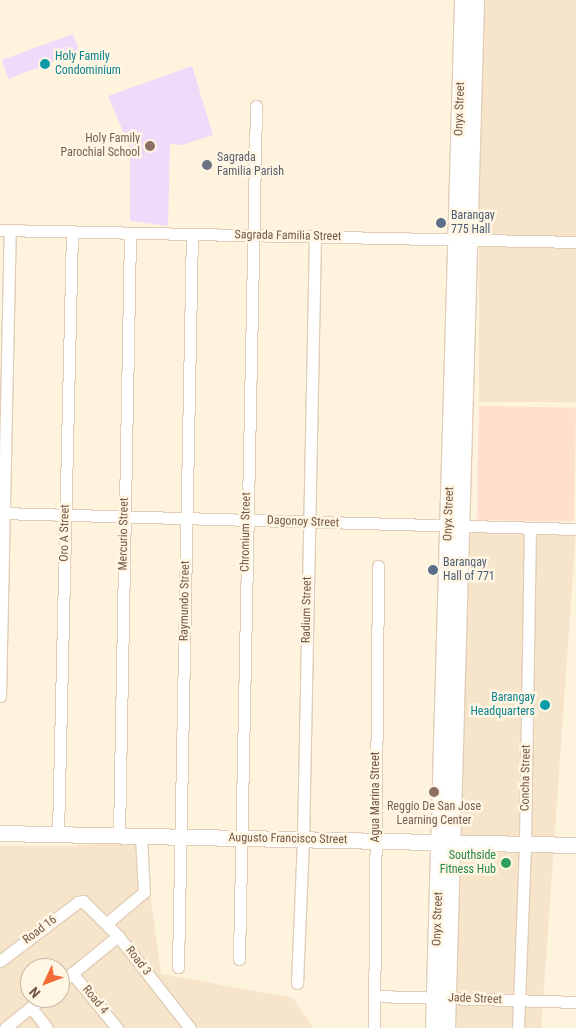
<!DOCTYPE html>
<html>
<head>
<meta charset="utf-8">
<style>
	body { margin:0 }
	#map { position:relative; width:576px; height:1028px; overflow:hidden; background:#fef3dc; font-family:"Roboto Condensed",sans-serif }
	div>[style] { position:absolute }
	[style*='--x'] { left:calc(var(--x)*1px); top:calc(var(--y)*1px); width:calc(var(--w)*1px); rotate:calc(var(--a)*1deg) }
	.residential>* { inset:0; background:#f6e5ca; transform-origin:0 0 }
	.commercial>* { inset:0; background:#ffe0cf; transform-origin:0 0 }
	.education>* { inset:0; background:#f0dafa; transform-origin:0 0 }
	.roads { filter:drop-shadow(1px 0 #e2ceb8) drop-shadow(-1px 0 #e2ceb8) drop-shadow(0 1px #e2ceb8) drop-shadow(0 -1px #e2ceb8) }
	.minor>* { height:11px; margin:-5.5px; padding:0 5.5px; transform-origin:5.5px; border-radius:5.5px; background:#fff }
	.tertiary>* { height:15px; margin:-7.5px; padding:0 7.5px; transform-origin:7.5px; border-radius:7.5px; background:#fff }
	.secondary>* { height:16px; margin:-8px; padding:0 8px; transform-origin:8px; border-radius:8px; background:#fff }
	.dots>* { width:14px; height:14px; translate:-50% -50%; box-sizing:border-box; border:2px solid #fff6e4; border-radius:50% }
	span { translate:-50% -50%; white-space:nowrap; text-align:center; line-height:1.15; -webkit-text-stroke:5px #fff6e4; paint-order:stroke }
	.culture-label { font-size:12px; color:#0d838f }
	.left { translate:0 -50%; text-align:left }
	.right { translate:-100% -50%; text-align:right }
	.street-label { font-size:12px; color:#755844 }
	.education-label { font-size:12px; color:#785e54 }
	.worship-label { font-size:12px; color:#5b616d }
	.service-label { font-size:12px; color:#4e5e75 }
	.leisure-label { font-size:12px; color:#27864d }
	.north { position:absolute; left:20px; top:958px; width:50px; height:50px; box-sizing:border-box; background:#fff6e4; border:1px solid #c8b7a4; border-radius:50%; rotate:227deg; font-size:14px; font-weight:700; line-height:20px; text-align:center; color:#755844 }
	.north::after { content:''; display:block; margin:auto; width:18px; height:22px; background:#f36a37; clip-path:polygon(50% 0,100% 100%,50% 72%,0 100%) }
</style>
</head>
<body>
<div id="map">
	<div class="residential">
		<i style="left:479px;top:0;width:97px;height:402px"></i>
		<i style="left:465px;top:526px;width:111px;height:502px;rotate:4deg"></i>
		<i style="clip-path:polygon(evenodd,143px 841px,161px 974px,293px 998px,313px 1028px,0 1028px,0 846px,69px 846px,143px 841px,30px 968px,60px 968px,60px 998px,30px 998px,30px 968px)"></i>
	</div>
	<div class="commercial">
		<i style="left:479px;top:406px;width:97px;height:114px;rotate:1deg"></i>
	</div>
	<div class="education">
		<i style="left:73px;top:34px;width:20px;height:76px;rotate:70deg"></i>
		<i style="clip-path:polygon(192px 66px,213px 135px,182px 145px,170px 144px,168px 226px,130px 221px,130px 148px,108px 96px)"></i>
	</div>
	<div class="roads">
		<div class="minor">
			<i style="--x:0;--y:230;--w:576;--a:1.19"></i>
			<i style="--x:0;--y:513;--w:576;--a:1.59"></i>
			<i style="--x:0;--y:696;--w:466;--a:-88.8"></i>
			<i style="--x:58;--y:834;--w:603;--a:-88.67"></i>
			<i style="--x:119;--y:835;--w:602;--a:-88.95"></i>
			<i style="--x:107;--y:923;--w:48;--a:-40"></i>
			<i style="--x:144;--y:892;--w:56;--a:-93.1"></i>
			<i style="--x:239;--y:959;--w:853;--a:-88.86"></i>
			<i style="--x:0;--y:961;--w:98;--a:-37.1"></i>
			<i style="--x:78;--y:902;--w:5;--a:-11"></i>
			<i style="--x:83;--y:901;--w:49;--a:45"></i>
			<i style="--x:118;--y:936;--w:117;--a:52"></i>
			<i style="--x:178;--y:967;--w:733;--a:-88.91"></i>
			<i style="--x:72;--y:973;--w:71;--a:50.7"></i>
			<i style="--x:60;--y:983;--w:75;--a:-39"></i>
			<i style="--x:297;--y:983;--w:144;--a:-87.6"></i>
			<i style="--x:303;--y:839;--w:603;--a:-88.86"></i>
			<i style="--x:375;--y:996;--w:201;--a:1.7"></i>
			<i style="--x:31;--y:1007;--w:26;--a:53"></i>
			<i style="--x:5;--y:1028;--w:48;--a:-39"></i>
			<i style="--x:374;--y:1028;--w:462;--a:-89.5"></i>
			<i style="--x:518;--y:1028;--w:184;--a:-87.8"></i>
			<i style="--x:525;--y:844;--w:316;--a:-89.1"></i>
		</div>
		<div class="tertiary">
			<i style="--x:0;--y:833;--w:576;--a:1.19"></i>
		</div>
		<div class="secondary">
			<i style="--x:434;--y:1028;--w:1028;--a:-88.38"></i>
			<i style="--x:447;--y:1028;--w:1028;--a:-88.38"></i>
		</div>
	</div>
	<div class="dots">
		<i style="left:45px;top:64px;background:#0f9aa8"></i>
		<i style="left:150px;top:146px;background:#8d6e63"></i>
		<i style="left:207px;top:165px;background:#6b7280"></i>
		<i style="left:441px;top:223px;background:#5c6f8a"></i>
		<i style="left:433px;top:570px;background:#5c6f8a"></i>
		<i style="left:545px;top:705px;background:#0f9aa8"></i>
		<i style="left:434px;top:792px;background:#8d6e63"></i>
		<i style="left:506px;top:863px;background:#2e9e5b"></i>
	</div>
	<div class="culture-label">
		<span class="left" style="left:55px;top:64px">Holy Family<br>Condominium</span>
		<span class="right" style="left:535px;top:705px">Barangay<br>Headquarters</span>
	</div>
	<div class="street-label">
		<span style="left:460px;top:109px;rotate:-88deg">Onyx Street</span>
		<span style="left:288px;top:236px;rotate:1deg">Sagrada Familia Street</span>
		<span style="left:449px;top:514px;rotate:-88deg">Onyx Street</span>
		<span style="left:303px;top:522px;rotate:2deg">Dagonoy Street</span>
		<span style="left:246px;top:532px;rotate:-89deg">Chromium Street</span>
		<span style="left:65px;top:533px;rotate:-89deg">Oro A Street</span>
		<span style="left:124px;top:534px;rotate:-89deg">Mercurio Street</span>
		<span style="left:185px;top:601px;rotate:-89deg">Raymundo Street</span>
		<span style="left:307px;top:610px;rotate:-89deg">Radium Street</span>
		<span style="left:526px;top:778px;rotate:-89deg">Concha Street</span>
		<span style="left:376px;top:797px;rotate:-90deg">Agua Marina Street</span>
		<span style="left:288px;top:839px;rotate:1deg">Augusto Francisco Street</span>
		<span style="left:438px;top:919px;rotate:-88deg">Onyx Street</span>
		<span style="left:40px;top:930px;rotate:-37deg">Road 16</span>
		<span style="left:138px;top:961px;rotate:52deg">Road 3</span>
		<span style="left:475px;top:999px;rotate:2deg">Jade Street</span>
		<span style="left:95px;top:1000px;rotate:51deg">Road 4</span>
	</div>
	<div class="education-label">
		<span class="right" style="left:140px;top:146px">Holy Family<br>Parochial School</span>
		<span style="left:434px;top:814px">Reggio De San Jose<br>Learning Center</span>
	</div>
	<div class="worship-label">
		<span class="left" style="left:217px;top:165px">Sagrada<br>Familia Parish</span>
	</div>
	<div class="service-label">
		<span class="left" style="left:451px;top:223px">Barangay<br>775 Hall</span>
		<span class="left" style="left:443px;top:570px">Barangay<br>Hall of 771</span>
	</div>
	<div class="leisure-label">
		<span class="right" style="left:496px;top:863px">Southside<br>Fitness Hub</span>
	</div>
	<div class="north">N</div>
</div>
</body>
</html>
